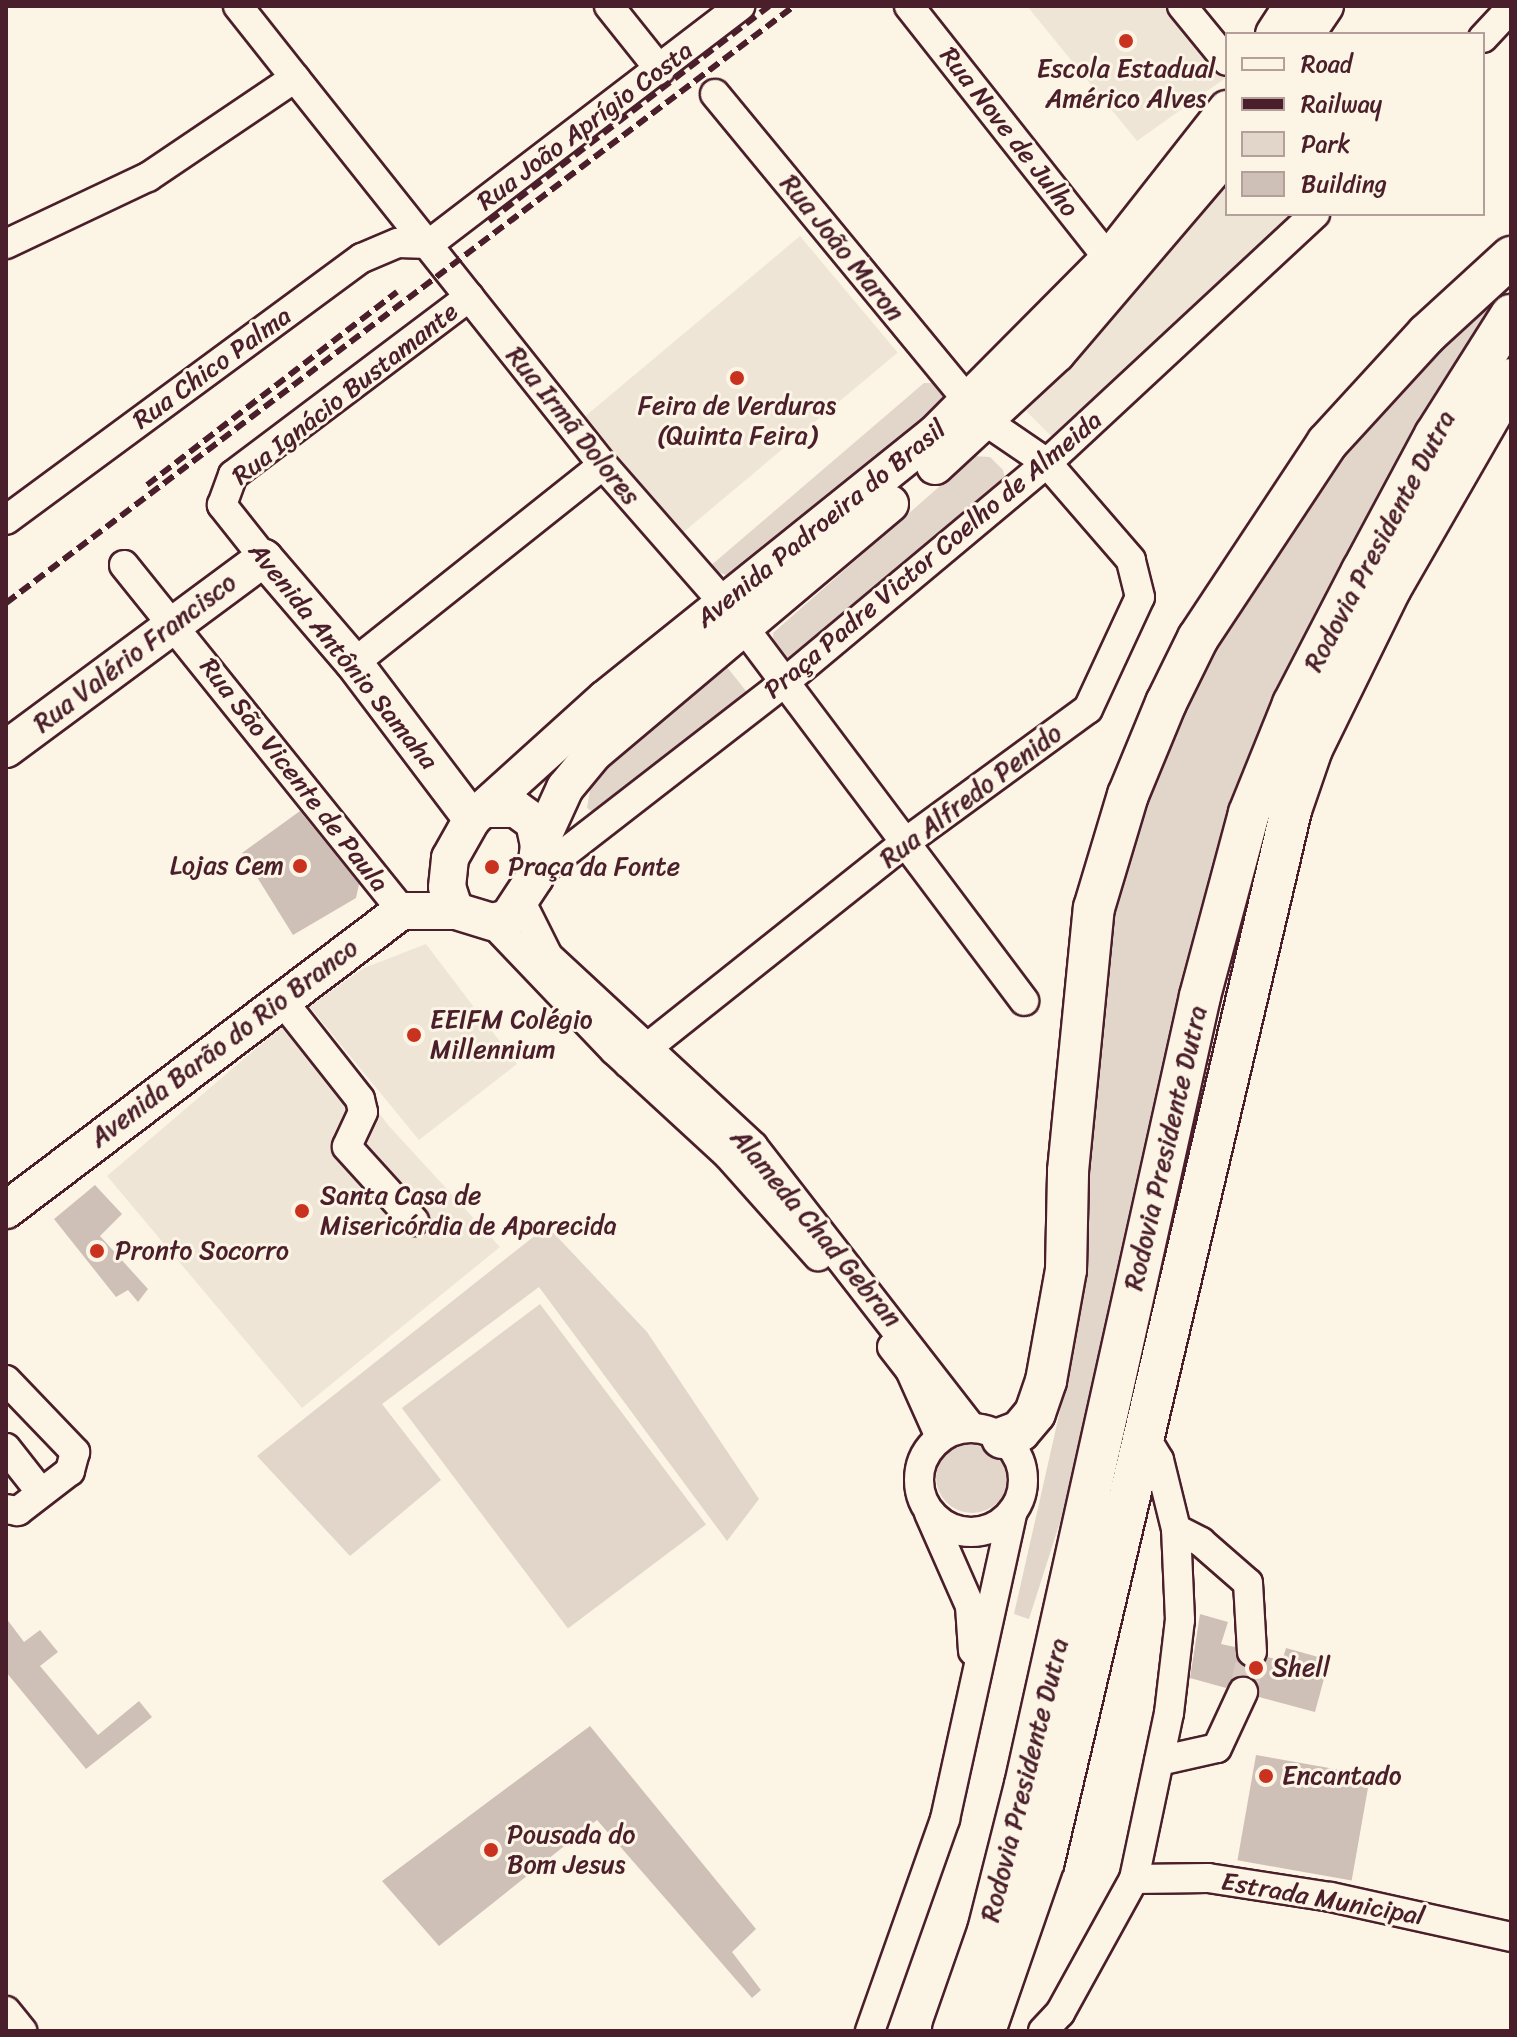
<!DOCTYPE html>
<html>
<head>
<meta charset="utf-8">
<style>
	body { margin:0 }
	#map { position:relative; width:1517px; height:2037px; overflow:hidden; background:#fcf5e5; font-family:Sriracha,sans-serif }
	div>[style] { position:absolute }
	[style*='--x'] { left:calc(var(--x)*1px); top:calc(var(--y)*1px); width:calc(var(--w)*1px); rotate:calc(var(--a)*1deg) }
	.built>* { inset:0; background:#eee5d7; transform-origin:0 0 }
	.green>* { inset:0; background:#e2d5ca; transform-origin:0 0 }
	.round { border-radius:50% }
	.building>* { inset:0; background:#cfc0b7; transform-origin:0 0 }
	.minor-tunnel>* { height:28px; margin-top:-14px; transform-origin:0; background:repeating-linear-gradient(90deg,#d8cac0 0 28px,transparent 0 42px) }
	.roads { filter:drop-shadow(2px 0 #4a1f2b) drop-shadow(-2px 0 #4a1f2b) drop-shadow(0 2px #4a1f2b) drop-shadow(0 -2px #4a1f2b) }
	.minor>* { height:28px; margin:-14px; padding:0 14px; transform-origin:14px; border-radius:14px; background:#fcf5e5 }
	.minor>.ring { margin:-14px; padding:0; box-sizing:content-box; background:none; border:28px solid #fcf5e5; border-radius:50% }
	.major>* { height:36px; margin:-18px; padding:0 18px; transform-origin:18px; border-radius:18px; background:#fcf5e5 }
	.highway>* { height:40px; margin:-20px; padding:0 20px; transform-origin:20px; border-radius:20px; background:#fcf5e5 }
	.rail>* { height:6px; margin-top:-3px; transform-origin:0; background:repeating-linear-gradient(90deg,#4a1f2b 0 12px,transparent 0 18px) }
	.dots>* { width:22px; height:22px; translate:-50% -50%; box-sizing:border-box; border:4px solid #fcf5e5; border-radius:50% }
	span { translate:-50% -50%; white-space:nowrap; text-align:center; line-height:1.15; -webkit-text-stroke:6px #fcf5e5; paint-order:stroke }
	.poi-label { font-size:26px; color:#4a1f2b }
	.right { translate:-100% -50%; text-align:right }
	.left { translate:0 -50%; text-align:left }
	.street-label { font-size:26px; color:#4a1f2b }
	.frame { position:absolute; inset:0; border:8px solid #4a1f2b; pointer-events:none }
	.legend { position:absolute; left:1225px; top:32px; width:260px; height:184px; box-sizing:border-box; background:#fcf5e5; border:2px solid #b59f9b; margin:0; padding:10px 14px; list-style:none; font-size:24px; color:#4a1f2b }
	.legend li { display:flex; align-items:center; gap:16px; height:40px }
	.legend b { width:40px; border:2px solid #b59f9b }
</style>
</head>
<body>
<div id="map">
	<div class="built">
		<i style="clip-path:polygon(1027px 6px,1165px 6px,1227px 77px,1137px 141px)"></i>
		<i style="clip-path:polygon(1227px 184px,1227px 214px,1297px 214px,1059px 444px,1026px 411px)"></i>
		<i style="left:800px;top:236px;width:152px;height:282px;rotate:50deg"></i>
		<i style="clip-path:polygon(426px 944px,517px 1064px,419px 1140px,309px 1006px,364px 968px)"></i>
		<i style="clip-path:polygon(301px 1010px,389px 1126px,500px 1247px,302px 1408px,107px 1176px)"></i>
	</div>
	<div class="green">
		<i style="clip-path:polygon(1511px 282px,1426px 411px,1233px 801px,1060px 1522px,1029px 1619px,1014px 1614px,1076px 1340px,1089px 1086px,1114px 857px,1221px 619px,1377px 407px)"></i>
		<i style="clip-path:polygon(924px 383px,939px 383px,954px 401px,736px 579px,708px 568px)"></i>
		<i style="clip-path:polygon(974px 456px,990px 457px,1003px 470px,1006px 483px,801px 658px,787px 659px,774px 644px,773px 633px)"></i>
		<i style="clip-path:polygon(723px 662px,750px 696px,597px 815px,587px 808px,592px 778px)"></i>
		<i style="clip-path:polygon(547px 1226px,647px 1332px,759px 1499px,727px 1541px,539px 1287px,382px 1404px,441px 1480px,350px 1556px,257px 1456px)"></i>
		<i style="left:540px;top:1304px;width:276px;height:173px;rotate:53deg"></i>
		<i class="round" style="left:936px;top:1441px;width:72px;height:72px"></i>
	</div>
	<div class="building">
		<i style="clip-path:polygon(300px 811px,359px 884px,356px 898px,293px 935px,242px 853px)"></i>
		<i style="clip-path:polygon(95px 1185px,122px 1214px,100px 1236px,148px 1289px,138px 1302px,128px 1290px,116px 1297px,54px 1219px)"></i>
		<i style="clip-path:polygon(1200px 1614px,1228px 1622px,1221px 1644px,1235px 1647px,1245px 1667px,1261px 1667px,1268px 1657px,1282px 1661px,1286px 1648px,1329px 1660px,1315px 1712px,1259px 1697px,1249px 1676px,1234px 1678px,1226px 1688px,1190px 1678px)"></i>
		<i style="clip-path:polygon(6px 1618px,24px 1642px,40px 1630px,58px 1652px,40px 1666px,98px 1735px,139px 1701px,152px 1717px,86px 1769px,6px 1672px)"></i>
		<i style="clip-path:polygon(590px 1726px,756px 1929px,732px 1952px,761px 1990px,752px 1998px,597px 1820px,439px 1946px,382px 1881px)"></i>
		<i style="left:1256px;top:1755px;width:116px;height:107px;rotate:10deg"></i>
	</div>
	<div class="minor-tunnel">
		<i style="--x:1243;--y:1692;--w:41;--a:-77.3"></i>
	</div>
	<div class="roads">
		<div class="minor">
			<i style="--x:238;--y:6;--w:92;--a:51.6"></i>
			<i style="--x:609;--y:6;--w:82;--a:51.4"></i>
			<i style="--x:909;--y:6;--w:323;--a:51.7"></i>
			<i style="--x:1182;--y:6;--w:71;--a:50.7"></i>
			<i style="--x:1483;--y:38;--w:41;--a:-47"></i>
			<i style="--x:715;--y:94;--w:399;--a:50.5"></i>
			<i style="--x:6;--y:244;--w:157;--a:-25.3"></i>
			<i style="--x:148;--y:177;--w:177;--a:-34"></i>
			<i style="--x:295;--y:78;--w:495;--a:51.5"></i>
			<i style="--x:603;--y:465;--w:182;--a:48.8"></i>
			<i style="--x:429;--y:244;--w:392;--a:-37.4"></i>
			<i style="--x:6;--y:520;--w:442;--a:-36.4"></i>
			<i style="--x:362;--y:258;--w:39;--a:-23"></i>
			<i style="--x:398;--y:243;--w:31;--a:2"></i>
			<i style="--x:264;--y:558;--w:68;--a:-128.4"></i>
			<i style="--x:222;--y:505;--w:32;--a:-70"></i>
			<i style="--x:233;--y:475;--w:296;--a:-37"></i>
			<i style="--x:124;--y:565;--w:444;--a:51.2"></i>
			<i style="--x:742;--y:625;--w:470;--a:53.1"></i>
			<i style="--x:354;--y:663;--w:318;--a:-38.5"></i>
			<i style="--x:535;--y:876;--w:316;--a:-37.8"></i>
			<i style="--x:785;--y:682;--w:341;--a:-39.9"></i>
			<i style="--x:1047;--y:463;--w:366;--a:-42.9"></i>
			<i style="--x:520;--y:900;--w:63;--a:63.4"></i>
			<i style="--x:548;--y:956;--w:280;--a:42.8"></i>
			<i style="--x:753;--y:1146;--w:356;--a:52.2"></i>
			<i style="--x:492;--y:922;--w:178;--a:46.4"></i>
			<i style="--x:615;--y:1051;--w:152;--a:42.6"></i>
			<i style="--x:727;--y:1154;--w:137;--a:48.3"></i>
			<i style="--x:281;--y:999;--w:127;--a:51.7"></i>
			<i style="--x:360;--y:1099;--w:13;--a:77"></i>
			<i style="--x:363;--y:1112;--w:38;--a:115"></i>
			<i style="--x:347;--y:1147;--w:100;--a:47.8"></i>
			<i style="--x:628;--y:1063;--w:355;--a:-38.5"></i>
			<i style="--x:906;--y:842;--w:225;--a:-36.2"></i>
			<i style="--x:1088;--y:709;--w:123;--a:-65.1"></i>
			<i style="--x:1140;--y:597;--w:38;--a:-104"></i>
			<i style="--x:1131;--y:560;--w:128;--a:-130.9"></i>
			<i style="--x:1047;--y:463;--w:73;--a:-145.7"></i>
			<i style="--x:892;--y:1347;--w:29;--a:52"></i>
			<i style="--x:910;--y:1370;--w:73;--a:65.9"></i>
			<i style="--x:6;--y:1380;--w:100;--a:46.2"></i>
			<i style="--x:75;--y:1452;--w:20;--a:105"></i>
			<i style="--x:70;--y:1471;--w:66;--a:142.4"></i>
			<i style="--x:18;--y:1511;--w:12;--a:-171"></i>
			<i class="ring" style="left:919px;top:1428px;width:76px;height:76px"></i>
			<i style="--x:6;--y:1448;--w:53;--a:51.8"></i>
			<i style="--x:929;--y:1513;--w:102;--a:66.2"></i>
			<i style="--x:970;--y:1606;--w:45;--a:86.2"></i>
			<i style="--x:1176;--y:1529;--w:28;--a:27"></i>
			<i style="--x:1201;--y:1542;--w:62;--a:41.1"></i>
			<i style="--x:1248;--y:1583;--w:69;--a:86.7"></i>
			<i style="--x:1159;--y:1761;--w:59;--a:-12.6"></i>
			<i style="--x:1217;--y:1748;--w:62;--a:-65.1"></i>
			<i style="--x:1134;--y:1879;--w:74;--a:-0.8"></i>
			<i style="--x:1208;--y:1878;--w:124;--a:8.8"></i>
			<i style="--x:1331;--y:1897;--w:184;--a:12.5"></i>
			<i style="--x:6;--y:2011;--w:26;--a:51"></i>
			<i style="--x:870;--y:2031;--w:225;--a:-70.5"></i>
			<i style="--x:945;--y:1819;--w:315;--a:-77.6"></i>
			<i style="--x:1043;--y:2031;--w:25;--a:-47"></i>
			<i style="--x:1060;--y:2013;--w:153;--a:-61.1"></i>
			<i style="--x:1134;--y:1879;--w:170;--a:-78.1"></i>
			<i style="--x:1169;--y:1713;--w:94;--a:-83.3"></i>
			<i style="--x:1180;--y:1620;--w:91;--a:-92.5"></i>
			<i style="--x:1176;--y:1529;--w:71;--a:-103.8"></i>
			<i style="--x:1159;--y:1460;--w:33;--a:-121"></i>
		</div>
		<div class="major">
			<i style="--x:1274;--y:34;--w:33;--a:-57"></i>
			<i style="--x:1306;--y:34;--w:34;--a:-56"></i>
			<i style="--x:935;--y:466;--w:166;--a:-42.8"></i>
			<i style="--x:1057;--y:353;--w:262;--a:-49.5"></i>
			<i style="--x:6;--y:749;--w:321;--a:-36.5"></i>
			<i style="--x:264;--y:558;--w:138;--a:49.4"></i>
			<i style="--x:354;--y:663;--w:196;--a:52.9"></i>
			<i style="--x:487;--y:809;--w:29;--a:0"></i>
			<i style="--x:516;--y:809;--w:22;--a:36"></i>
			<i style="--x:534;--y:822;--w:24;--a:78"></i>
			<i style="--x:539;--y:845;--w:32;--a:97"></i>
			<i style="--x:535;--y:877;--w:49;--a:123.4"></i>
			<i style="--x:508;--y:918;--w:16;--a:166"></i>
			<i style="--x:492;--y:922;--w:39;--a:-163"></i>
			<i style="--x:455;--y:911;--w:25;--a:-108"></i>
			<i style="--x:447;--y:887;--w:29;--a:-84"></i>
			<i style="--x:450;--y:858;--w:45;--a:-60.6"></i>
			<i style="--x:472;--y:819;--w:179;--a:-42.1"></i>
			<i style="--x:605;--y:699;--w:423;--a:-38.8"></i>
			<i style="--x:935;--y:434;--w:247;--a:-45.2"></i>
			<i style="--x:1109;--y:259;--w:191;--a:-51.8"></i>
			<i style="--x:539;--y:845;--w:63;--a:-65.5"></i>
			<i style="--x:565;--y:788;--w:45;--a:-50.4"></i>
			<i style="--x:594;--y:753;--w:387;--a:-40.1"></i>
			<i style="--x:6;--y:1210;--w:496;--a:-37.1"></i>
			<i style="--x:402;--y:911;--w:53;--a:0"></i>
		</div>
		<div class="highway">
			<i style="--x:1002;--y:1438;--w:19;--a:-21"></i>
			<i style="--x:1020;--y:1431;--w:23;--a:-50"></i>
			<i style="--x:1035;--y:1413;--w:34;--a:-71"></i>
			<i style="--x:1046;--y:1381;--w:113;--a:-79.8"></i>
			<i style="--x:1066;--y:1270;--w:99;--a:-88.8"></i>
			<i style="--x:1068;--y:1171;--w:264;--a:-84.4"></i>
			<i style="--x:1094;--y:908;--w:118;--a:-73.3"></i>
			<i style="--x:1128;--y:795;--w:100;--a:-67.6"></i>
			<i style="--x:1166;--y:703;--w:72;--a:-63.8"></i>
			<i style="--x:1198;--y:638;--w:234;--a:-56.5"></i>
			<i style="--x:1327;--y:443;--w:148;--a:-47.5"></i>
			<i style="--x:1427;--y:334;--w:114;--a:-42.5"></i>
			<i style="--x:953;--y:2031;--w:106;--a:-70.7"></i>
			<i style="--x:988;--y:1931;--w:151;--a:-75.8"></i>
			<i style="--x:1025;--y:1785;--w:808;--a:-77.49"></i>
			<i style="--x:1200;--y:996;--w:189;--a:-75"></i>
			<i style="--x:1249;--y:813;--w:118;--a:-68"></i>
			<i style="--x:1293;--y:704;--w:150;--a:-62.6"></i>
			<i style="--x:1362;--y:571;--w:154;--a:-61.8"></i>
			<i style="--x:1435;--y:435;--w:142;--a:-57.7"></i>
			<i style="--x:985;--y:2031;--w:180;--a:-70.9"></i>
			<i style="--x:1044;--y:1861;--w:1080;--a:-76.77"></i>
			<i style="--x:1291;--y:810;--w:65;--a:-71"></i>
			<i style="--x:1312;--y:749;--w:179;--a:-63.9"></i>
			<i style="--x:1391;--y:588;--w:241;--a:-60.1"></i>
		</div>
	</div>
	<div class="rail">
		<i style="--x:489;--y:221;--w:353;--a:-37.5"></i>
		<i style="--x:147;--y:485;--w:316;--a:-37.7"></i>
		<i style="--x:6;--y:603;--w:989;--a:-37.15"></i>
	</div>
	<div class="dots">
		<i style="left:1126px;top:41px;background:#c8321e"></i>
		<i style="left:737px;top:378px;background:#c8321e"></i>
		<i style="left:300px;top:866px;background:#c8321e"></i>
		<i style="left:492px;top:867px;background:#c8321e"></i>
		<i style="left:414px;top:1035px;background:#c8321e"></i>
		<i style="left:302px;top:1211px;background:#c8321e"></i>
		<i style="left:97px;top:1251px;background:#c8321e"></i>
		<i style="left:1256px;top:1668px;background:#c8321e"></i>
		<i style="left:1266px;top:1776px;background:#c8321e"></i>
		<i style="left:491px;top:1850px;background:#c8321e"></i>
	</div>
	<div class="poi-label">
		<span style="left:1126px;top:84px">Escola Estadual<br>Américo Alves</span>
		<span style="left:737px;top:421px">Feira de Verduras<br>(Quinta Feira)</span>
		<span class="right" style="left:284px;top:866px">Lojas Cem</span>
		<span class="left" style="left:508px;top:867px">Praça da Fonte</span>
		<span class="left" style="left:430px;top:1035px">EEIFM Colégio<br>Millennium</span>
		<span class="left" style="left:320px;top:1211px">Santa Casa de<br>Misericórdia de Aparecida</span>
		<span class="left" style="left:115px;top:1251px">Pronto Socorro</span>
		<span class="left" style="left:1272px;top:1668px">Shell</span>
		<span class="left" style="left:1282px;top:1776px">Encantado</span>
		<span class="left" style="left:507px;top:1850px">Pousada do<br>Bom Jesus</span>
	</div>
	<div class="street-label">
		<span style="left:585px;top:126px;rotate:-37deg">Rua João Aprígio Costa</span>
		<span style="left:1009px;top:132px;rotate:52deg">Rua Nove de Julho</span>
		<span style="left:842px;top:248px;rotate:51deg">Rua João Maron</span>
		<span style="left:212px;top:368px;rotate:-36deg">Rua Chico Palma</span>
		<span style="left:345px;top:394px;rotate:-38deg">Rua Ignácio Bustamante</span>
		<span style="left:573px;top:426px;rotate:51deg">Rua Irmã Dolores</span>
		<span style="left:821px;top:524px;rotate:-39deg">Avenida Padroeira do Brasil</span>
		<span style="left:1380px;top:541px;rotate:-62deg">Rodovia Presidente Dutra</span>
		<span style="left:933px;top:555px;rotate:-40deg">Praça Padre Victor Coelho de Almeida</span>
		<span style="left:135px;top:653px;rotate:-37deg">Rua Valério Francisco</span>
		<span style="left:343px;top:656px;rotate:51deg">Avenida Antônio Samaha</span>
		<span style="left:294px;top:775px;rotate:52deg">Rua São Vicente de Paula</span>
		<span style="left:971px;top:796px;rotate:-37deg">Rua Alfredo Penido</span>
		<span style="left:224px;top:1043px;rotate:-37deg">Avenida Barão do Rio Branco</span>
		<span style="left:1166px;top:1148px;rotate:-77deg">Rodovia Presidente Dutra</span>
		<span style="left:816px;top:1228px;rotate:50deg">Alameda Chad Gebran</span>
		<span style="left:1025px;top:1780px;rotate:-76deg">Rodovia Presidente Dutra</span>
		<span style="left:1323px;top:1899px;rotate:10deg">Estrada Municipal</span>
	</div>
	<div class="frame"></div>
	<ul class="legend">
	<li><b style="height:10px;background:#fcf5e5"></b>Road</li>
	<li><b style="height:10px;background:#4a1f2b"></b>Railway</li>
	<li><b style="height:22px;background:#e2d5ca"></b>Park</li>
	<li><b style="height:22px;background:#cfc0b7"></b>Building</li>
	</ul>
</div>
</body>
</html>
